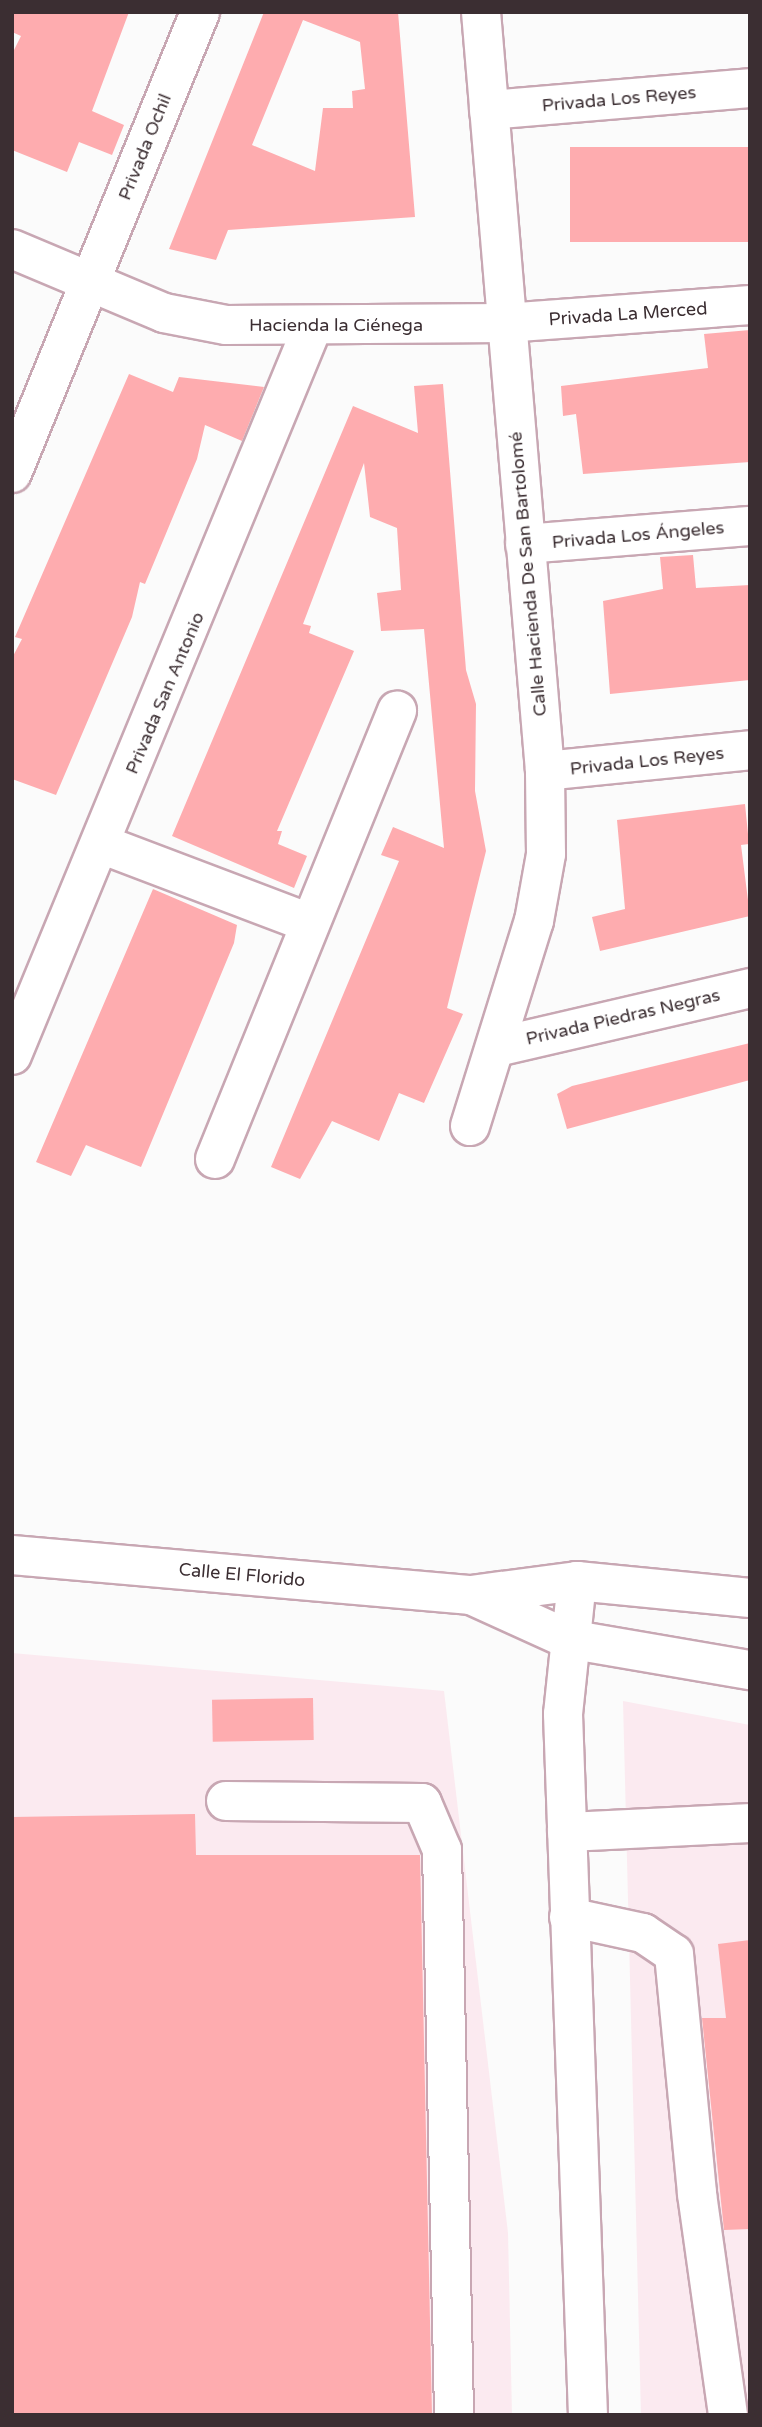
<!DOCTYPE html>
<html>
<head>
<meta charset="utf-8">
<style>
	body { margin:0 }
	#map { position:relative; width:762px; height:2427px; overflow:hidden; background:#fbfbfb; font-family:"Varela Round",sans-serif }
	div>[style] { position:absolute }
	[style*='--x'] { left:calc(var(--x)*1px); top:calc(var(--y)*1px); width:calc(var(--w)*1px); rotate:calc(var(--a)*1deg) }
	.built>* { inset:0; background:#fbeaf0 }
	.building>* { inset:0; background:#feacaf; transform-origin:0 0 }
	.roads { filter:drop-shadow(2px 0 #c8a7b3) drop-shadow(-2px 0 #c8a7b3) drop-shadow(0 2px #c8a7b3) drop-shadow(0 -2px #c8a7b3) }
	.minor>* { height:38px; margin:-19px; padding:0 19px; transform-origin:19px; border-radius:19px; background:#fff }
	.major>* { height:38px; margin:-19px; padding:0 19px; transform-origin:19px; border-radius:19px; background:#fff }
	span { translate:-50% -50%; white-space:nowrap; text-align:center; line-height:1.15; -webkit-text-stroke:6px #fff; paint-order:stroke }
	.street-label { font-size:18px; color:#3b2e32 }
	.frame { position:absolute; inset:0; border:14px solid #3b2e32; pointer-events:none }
</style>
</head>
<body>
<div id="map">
	<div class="built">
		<i style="clip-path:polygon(12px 1653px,444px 1691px,508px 2233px,512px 2415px,12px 2415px)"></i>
		<i style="clip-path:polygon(623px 1701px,750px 1725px,750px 2415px,641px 2415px)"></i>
	</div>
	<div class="building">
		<i style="clip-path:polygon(12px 12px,129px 12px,92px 111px,124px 125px,112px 155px,79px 142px,67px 172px,12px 150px,12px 54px,21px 36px,12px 32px)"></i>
		<i style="clip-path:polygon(evenodd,264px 12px,398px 12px,415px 217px,228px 230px,216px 260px,169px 249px,264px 12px,303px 20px,360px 42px,365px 89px,352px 91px,353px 108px,323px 108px,315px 171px,252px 145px,303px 20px)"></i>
		<i style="left:750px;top:147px;width:95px;height:180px;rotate:90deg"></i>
		<i style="clip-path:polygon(750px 330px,750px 462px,583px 474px,576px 414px,563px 416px,561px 386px,708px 368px,704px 334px)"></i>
		<i style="clip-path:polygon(129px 374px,173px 392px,179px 377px,264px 387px,242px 441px,205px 425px,197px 459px,145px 584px,140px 582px,132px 617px,56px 795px,12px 779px,12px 658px,22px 639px,15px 637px)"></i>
		<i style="clip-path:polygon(443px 384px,466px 670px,476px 704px,475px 791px,486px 851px,447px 1008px,463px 1014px,424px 1103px,399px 1093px,379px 1141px,332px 1121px,300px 1179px,271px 1167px,399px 861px,381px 855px,393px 827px,444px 848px,424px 629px,381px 631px,377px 593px,401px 590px,397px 528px,370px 517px,364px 463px,303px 624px,311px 626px,309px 633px,354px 651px,277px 831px,282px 831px,278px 844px,307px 856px,294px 888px,172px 836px,353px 406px,418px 433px,414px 386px)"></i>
		<i style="clip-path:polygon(693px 555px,696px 588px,750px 585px,750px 680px,610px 694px,603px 601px,663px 589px,660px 557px)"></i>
		<i style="clip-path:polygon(745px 804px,749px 844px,741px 845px,750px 916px,600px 951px,592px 917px,625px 909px,617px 820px)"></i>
		<i style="clip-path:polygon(153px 889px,237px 925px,234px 943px,141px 1167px,86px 1145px,71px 1176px,36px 1162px)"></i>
		<i style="clip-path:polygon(750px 1043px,750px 1080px,567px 1129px,557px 1094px,572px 1086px)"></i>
		<i style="left:313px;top:1698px;width:42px;height:101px;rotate:89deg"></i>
		<i style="clip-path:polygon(195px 1814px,196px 1855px,420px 1855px,432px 2415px,12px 2415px,12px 1817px)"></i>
		<i style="clip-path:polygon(750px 1940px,750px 2229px,724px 2230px,702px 2018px,726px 2018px,718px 1944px)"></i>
	</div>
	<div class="roads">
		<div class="minor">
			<i style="--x:489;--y:110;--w:262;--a:-4.8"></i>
			<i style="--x:12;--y:249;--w:165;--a:22.8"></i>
			<i style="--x:164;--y:313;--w:63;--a:11"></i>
			<i style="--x:226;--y:325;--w:279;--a:-0.4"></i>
			<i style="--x:505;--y:323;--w:246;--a:-4.2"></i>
			<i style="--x:12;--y:473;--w:498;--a:-67.8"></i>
			<i style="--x:525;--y:544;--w:226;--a:-4.6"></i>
			<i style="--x:545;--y:771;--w:206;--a:-5.8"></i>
			<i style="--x:101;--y:844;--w:222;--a:20.8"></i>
			<i style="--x:497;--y:1047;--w:260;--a:-13.1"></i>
			<i style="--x:12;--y:1055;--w:786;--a:-67.58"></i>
			<i style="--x:470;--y:1126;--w:215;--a:-72.7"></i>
			<i style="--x:534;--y:921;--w:68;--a:-79.8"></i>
			<i style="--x:546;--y:854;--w:83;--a:-90.7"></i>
			<i style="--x:545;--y:771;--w:762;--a:-94.82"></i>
			<i style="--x:215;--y:1159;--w:484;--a:-67.9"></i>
			<i style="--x:577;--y:1581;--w:134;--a:96"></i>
			<i style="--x:563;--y:1714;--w:701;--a:87.96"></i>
			<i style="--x:226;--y:1801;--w:196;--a:0.6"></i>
			<i style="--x:422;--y:1803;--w:51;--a:66.9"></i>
			<i style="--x:442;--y:1850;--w:565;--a:88.78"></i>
			<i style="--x:567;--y:1832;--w:183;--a:-2.8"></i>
			<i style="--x:569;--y:1917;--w:76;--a:12.2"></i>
			<i style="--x:643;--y:1933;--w:37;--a:34"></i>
			<i style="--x:674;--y:1954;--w:241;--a:84.5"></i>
			<i style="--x:697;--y:2194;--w:223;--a:82"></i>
		</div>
		<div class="major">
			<i style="--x:12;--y:1555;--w:461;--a:5"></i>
			<i style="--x:471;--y:1595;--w:107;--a:-7.5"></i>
			<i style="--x:577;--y:1581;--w:174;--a:5.6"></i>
			<i style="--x:471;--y:1595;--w:107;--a:24.4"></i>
			<i style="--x:568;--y:1639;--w:185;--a:9.7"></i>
		</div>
	</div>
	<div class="street-label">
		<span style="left:619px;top:99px;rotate:-5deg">Privada Los Reyes</span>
		<span style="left:145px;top:147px;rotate:-68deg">Privada Ochil</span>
		<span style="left:628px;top:314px;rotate:-4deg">Privada La Merced</span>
		<span style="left:336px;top:325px">Hacienda la Ciénega</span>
		<span style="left:638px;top:535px;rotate:-5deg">Privada Los Ángeles</span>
		<span style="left:528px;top:574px;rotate:-95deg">Calle Hacienda De San Bartolomé</span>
		<span style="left:165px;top:693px;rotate:-67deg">Privada San Antonio</span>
		<span style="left:647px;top:761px;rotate:-6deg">Privada Los Reyes</span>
		<span style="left:623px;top:1017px;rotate:-13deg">Privada Piedras Negras</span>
		<span style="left:242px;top:1575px;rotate:5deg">Calle El Florido</span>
	</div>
	<div class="frame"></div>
</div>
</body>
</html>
